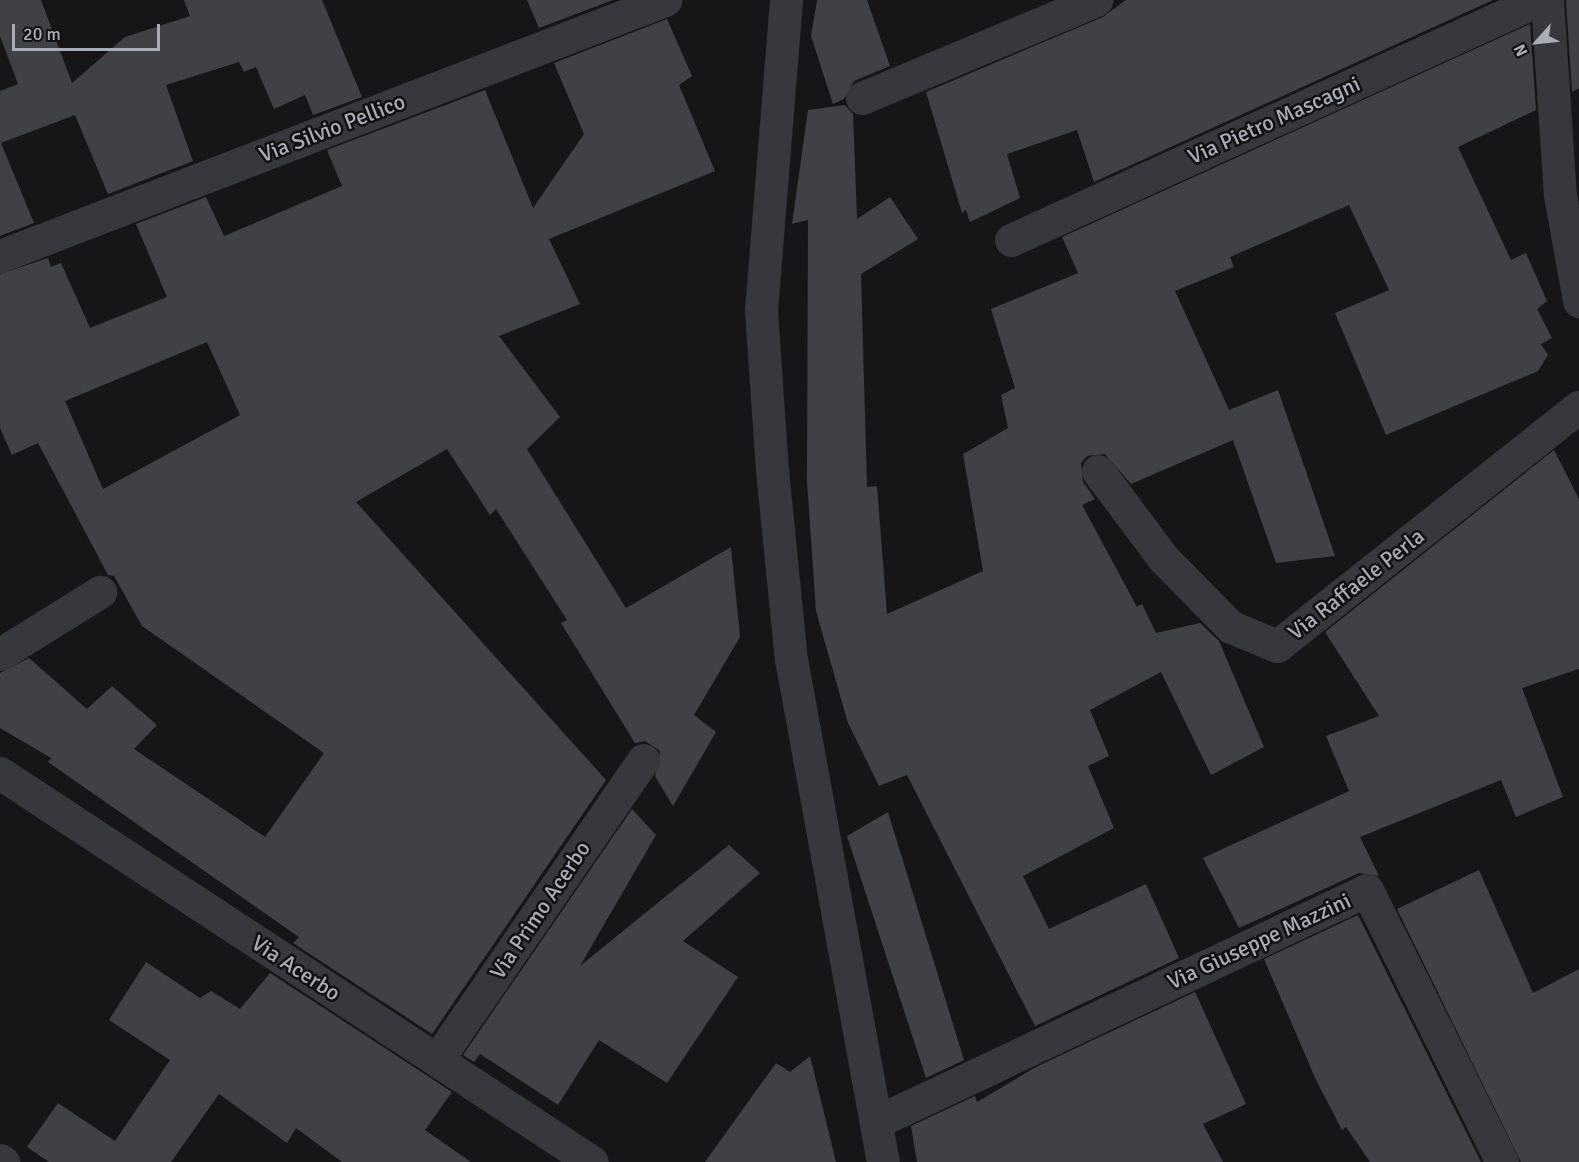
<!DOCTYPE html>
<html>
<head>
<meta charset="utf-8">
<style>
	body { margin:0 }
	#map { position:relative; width:1579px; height:1162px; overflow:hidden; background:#161618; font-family:Signika,sans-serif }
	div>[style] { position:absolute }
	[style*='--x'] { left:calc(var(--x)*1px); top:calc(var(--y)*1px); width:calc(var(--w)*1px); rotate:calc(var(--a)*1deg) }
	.building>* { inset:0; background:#404145 }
	.minor>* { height:33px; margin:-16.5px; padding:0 16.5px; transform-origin:16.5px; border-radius:16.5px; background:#37383d }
	.tertiary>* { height:33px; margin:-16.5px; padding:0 16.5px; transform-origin:16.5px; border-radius:16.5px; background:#37383d }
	span { translate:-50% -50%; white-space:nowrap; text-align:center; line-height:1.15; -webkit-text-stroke:5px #111113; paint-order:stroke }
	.street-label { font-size:22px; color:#a8adb8 }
	.north { position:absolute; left:1507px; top:12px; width:60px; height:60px; -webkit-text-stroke:4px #111113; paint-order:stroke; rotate:243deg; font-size:16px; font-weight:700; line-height:24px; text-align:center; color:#a8adb8 }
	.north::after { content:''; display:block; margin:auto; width:21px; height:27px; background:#a8adb8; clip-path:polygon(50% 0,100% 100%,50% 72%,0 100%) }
	.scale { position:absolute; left:12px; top:24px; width:148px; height:27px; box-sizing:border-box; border:3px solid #a8adb8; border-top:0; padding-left:8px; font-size:18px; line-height:21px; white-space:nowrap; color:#a8adb8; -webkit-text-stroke:4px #111113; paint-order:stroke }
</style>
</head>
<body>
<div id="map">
	<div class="building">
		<i style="clip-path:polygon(0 0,41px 0,72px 83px,125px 37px,190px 16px,184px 0,322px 0,362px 97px,313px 115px,305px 95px,274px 109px,256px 67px,244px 72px,239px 62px,166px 85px,193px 161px,108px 194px,75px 115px,1px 143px,34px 223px,0 236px,0 91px,18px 84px,0 36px)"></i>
		<i style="clip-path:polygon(527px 0,613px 0,539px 28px)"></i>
		<i style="clip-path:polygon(817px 0,867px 0,890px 66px,854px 81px,844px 99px,833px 104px,811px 36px)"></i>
		<i style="clip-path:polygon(1126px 0,1493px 0,1094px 182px,1077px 130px,1007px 154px,1020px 198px,970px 222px,966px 210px,962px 213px,926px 92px,1103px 17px)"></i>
		<i style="clip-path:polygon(1566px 0,1579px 0,1579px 88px,1572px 92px)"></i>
		<i style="clip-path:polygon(evenodd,667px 19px,692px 76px,679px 85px,715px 171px,549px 239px,580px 304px,499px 336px,560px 417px,527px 449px,626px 608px,731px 547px,740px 637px,694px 715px,716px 732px,673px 806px,655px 776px,660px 751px,645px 741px,635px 743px,561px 623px,567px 620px,496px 509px,490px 515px,447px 449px,356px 502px,606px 780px,432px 1034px,293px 943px,299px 937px,48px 762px,51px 758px,0 728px,0 673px,29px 658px,87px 709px,112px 686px,157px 725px,134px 749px,265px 837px,324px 753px,142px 626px,114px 576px,108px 575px,38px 443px,12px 455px,0 428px,0 274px,48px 258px,51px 267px,61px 263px,90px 328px,167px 297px,136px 224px,206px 197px,224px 236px,342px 186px,327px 150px,485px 90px,533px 208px,584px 134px,554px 63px,667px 19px,207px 342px,240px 415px,103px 489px,65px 401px,207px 342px)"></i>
		<i style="clip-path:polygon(1530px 24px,1536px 110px,1458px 147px,1511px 260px,1526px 253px,1547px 301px,1537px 309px,1552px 338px,1541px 344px,1548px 355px,1538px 371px,1386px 435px,1335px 313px,1389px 290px,1349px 205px,1230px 257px,1234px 267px,1175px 291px,1229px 410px,1278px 390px,1335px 556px,1276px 563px,1233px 440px,1131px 484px,1105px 454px,1087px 456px,1081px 463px,1083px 482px,1095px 499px,1082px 505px,1137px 607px,1142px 604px,1156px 633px,1200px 623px,1219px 641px,1264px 747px,1211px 775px,1161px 672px,1090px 710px,1109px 756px,1088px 766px,1114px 828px,1023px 876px,1049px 929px,1146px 884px,1179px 958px,1035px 1026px,907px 775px,879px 786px,848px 723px,816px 611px,807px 481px,808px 220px,792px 224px,808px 110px,845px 105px,853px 114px,857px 219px,890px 197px,918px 239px,861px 274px,867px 487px,877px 486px,887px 614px,983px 571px,963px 454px,1008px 428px,1001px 395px,1015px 388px,991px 309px,1078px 273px,1062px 237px)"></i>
		<i style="clip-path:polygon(1554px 450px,1579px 499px,1579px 669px,1522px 688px,1563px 797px,1516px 817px,1501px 780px,1360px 837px,1379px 876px,1359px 873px,1239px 928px,1203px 858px,1349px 791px,1326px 736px,1379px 716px,1325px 632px)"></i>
		<i style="clip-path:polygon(632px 809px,656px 835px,580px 966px,729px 845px,760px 873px,683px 941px,738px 977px,667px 1083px,599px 1040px,558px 1105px,480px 1054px,474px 1062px,463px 1055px)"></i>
		<i style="clip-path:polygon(888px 812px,964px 1060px,926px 1078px,847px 836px)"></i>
		<i style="clip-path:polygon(1479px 870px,1533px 993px,1579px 969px,1579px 1162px,1521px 1162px,1397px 909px)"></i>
		<i style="clip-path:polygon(1358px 915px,1481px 1162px,1370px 1162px,1346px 1127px,1342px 1130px,1316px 1080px,1264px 959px)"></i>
		<i style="clip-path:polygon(146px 962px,200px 998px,211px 991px,240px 1009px,270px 973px,452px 1092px,425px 1130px,471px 1162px,342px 1162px,296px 1128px,287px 1143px,219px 1094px,171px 1162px,49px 1162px,27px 1147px,58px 1103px,115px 1141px,170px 1060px,109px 1020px)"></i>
		<i style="clip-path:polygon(1195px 992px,1246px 1104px,1203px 1124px,1223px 1162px,917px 1162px,911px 1126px,975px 1096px,977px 1102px,1036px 1067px)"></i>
		<i style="clip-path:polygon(810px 1056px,836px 1162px,705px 1162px,776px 1063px,790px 1072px)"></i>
	</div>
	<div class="minor">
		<i style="--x:786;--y:0;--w:311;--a:94.6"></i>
		<i style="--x:761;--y:310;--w:160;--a:86.1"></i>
		<i style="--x:772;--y:470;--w:190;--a:84.3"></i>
		<i style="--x:791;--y:659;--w:511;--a:79.64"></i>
		<i style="--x:1547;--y:0;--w:195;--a:86.2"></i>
		<i style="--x:1560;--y:195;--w:108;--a:79.8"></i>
		<i style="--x:862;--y:98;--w:254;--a:-22.7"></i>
		<i style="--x:1011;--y:240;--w:579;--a:-24.48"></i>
		<i style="--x:0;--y:256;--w:713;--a:-21.05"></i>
		<i style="--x:1098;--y:471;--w:109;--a:53.2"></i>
		<i style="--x:1163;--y:558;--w:97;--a:45.4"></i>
		<i style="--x:1231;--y:627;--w:50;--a:22.4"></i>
		<i style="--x:1277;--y:646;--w:385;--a:-38.4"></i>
		<i style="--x:0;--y:654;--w:118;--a:-31.8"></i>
		<i style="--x:437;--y:1060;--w:364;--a:-55.5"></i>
		<i style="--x:876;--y:1122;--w:543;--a:-25.29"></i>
		<i style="--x:1367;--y:890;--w:304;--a:63.6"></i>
		<i style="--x:0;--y:1160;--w:4;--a:34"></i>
	</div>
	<div class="tertiary">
		<i style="--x:0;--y:773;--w:708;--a:33.31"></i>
	</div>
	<div class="street-label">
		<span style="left:1274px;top:120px;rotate:-24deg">Via Pietro Mascagni</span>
		<span style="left:332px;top:128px;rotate:-21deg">Via Silvio Pellico</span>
		<span style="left:1356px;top:584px;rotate:-38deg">Via Raffaele Perla</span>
		<span style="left:540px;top:910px;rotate:-56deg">Via Primo Acerbo</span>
		<span style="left:1259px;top:941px;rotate:-25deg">Via Giuseppe Mazzini</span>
		<span style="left:296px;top:968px;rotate:33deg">Via Acerbo</span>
	</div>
	<div class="north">N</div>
	<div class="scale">20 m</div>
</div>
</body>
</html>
